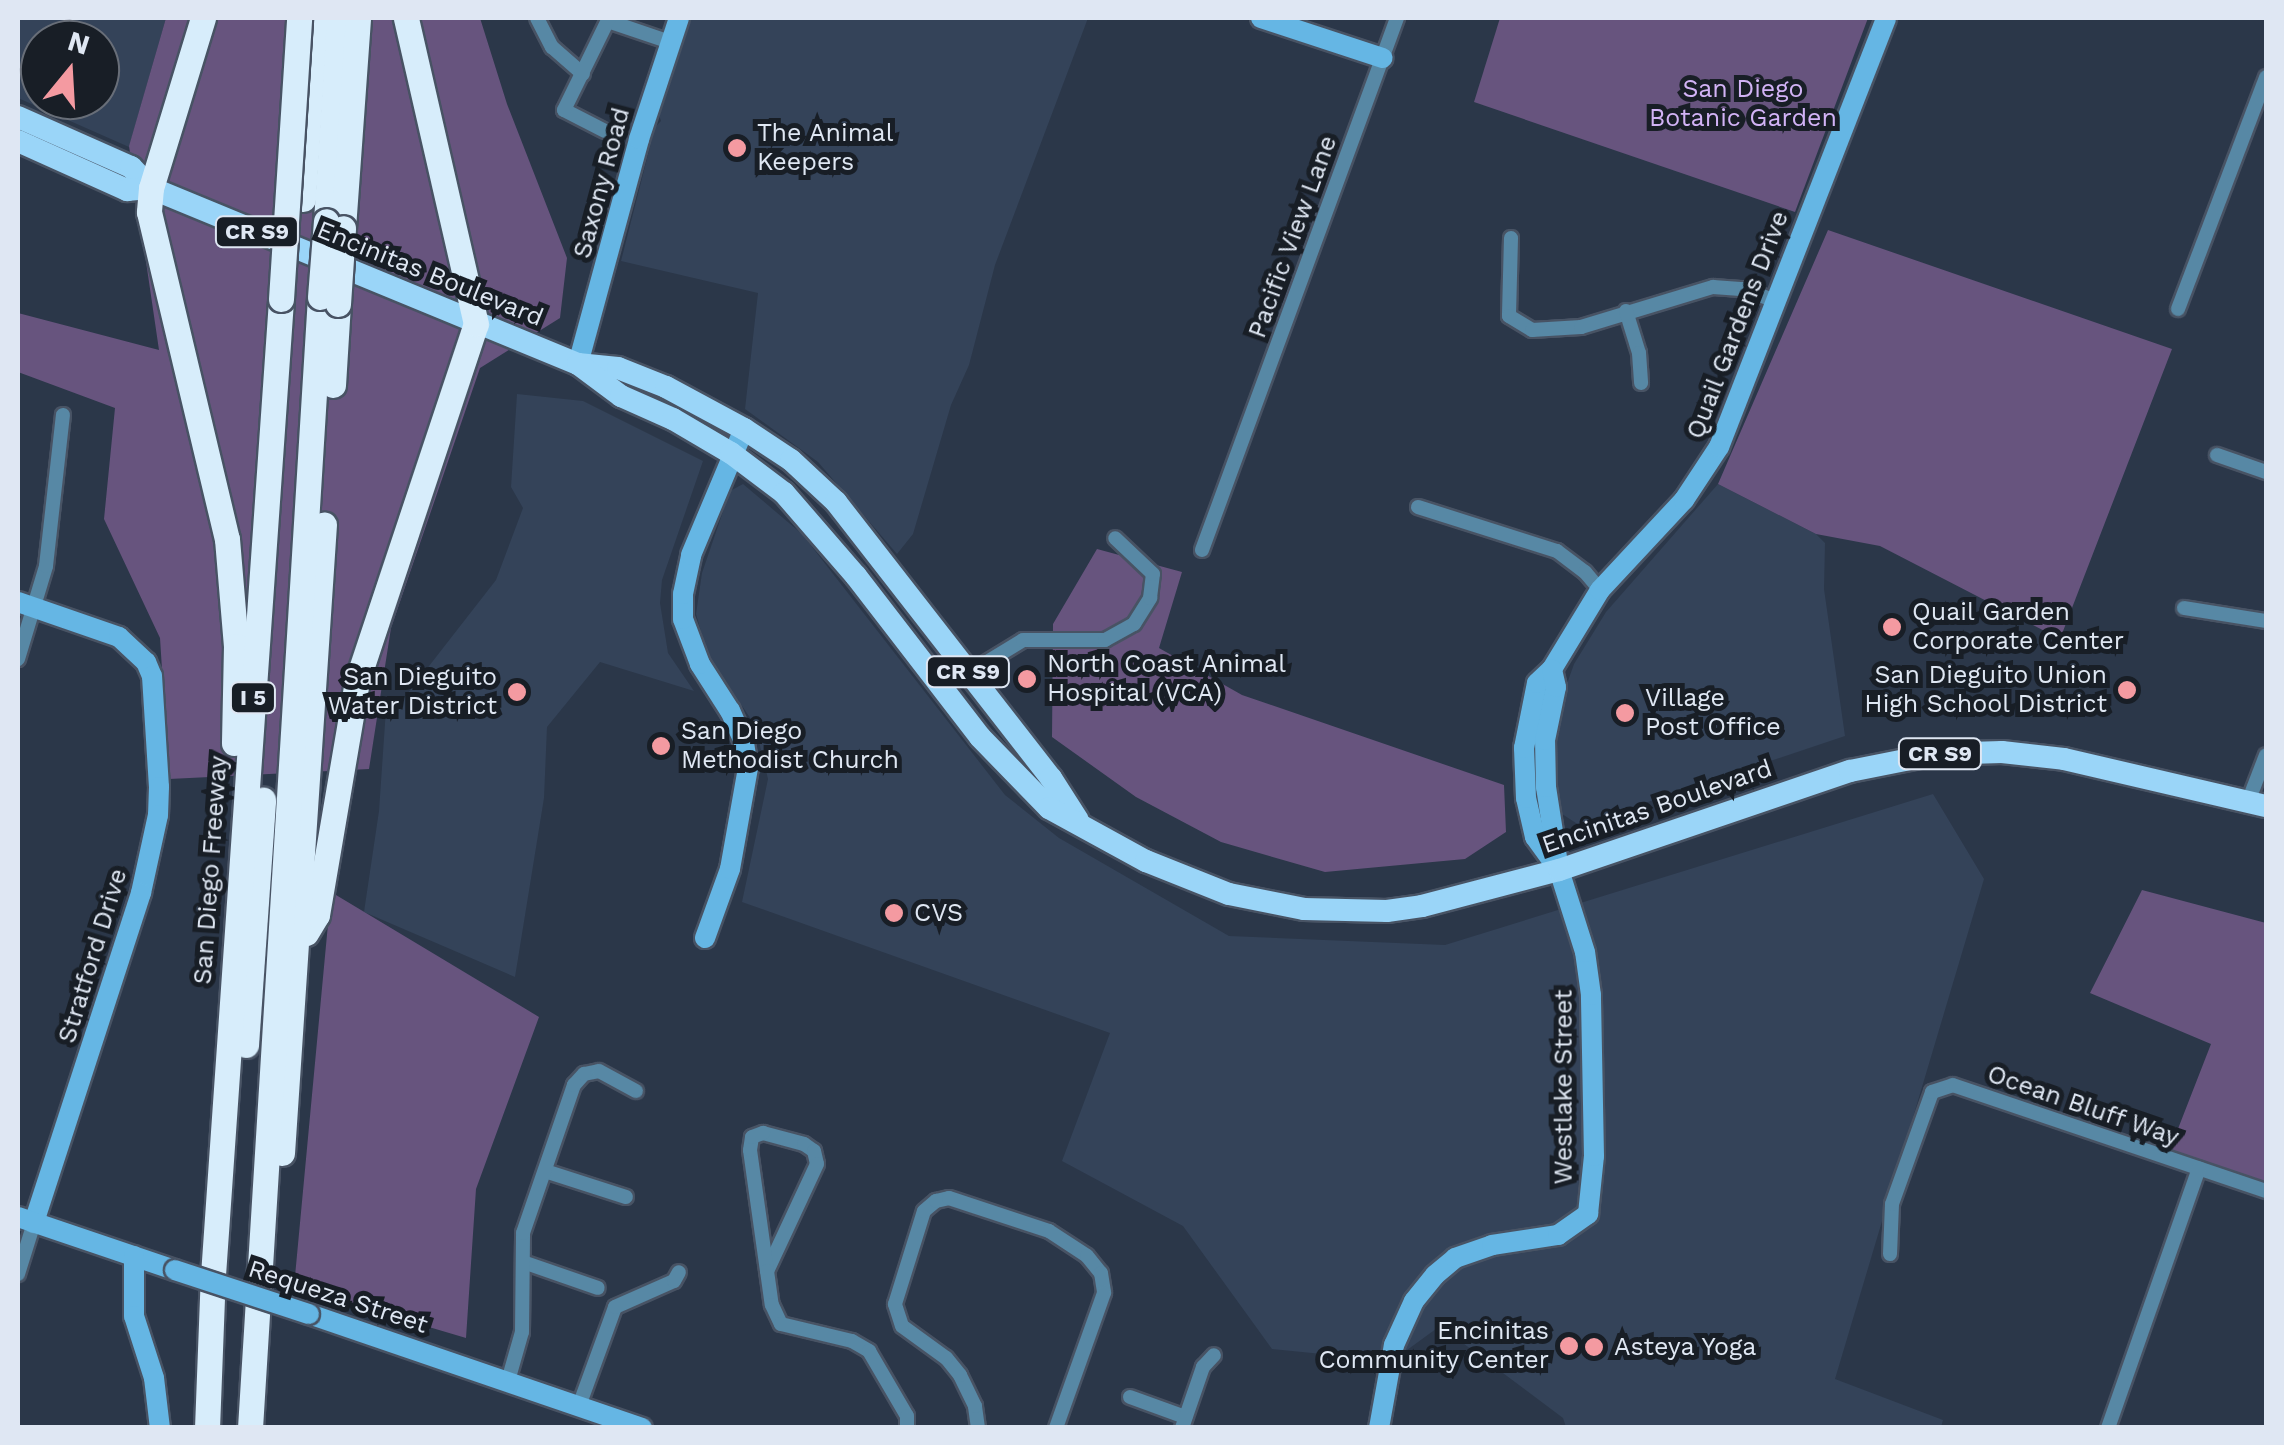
<!DOCTYPE html>
<html>
<head>
<meta charset="utf-8">
<style>
	body { margin:0 }
	#map { position:relative; width:2284px; height:1445px; overflow:hidden; background:#2b3749; font-family:"Work Sans",sans-serif }
	div>[style] { position:absolute }
	[style*='--x'] { left:calc(var(--x)*1px); top:calc(var(--y)*1px); width:calc(var(--w)*1px); rotate:calc(var(--a)*1deg) }
	.built>* { inset:0; background:#344359 }
	.green>* { inset:0; background:#67547e }
	.roads { filter:drop-shadow(2px 0 #485364) drop-shadow(-2px 0 #485364) drop-shadow(0 2px #485364) drop-shadow(0 -2px #485364) }
	.street>* { height:14px; margin:-7px; padding:0 7px; transform-origin:7px; border-radius:7px; background:#5788a5 }
	.secondary>* { height:20px; margin:-10px; padding:0 10px; transform-origin:10px; border-radius:10px; background:#65b6e4 }
	.primary>* { height:22px; margin:-11px; padding:0 11px; transform-origin:11px; border-radius:11px; background:#9ad5f8 }
	.highway>* { height:25px; margin:-12.5px; padding:0 12.5px; transform-origin:12.5px; border-radius:12.5px; background:#d7edfb }
	.bridges { filter:drop-shadow(2px 0 #485364) drop-shadow(-2px 0 #485364) drop-shadow(0 2px #485364) drop-shadow(0 -2px #485364) }
	.secondary-bridge>* { height:20px; margin:-10px; padding:0 10px; transform-origin:10px; border-radius:10px; background:#65b6e4 }
	.highway-bridge>* { height:25px; margin:-12.5px; padding:0 12.5px; transform-origin:12.5px; border-radius:12.5px; background:#d7edfb }
	.dots>* { width:28px; height:28px; translate:-50% -50%; box-sizing:border-box; border:5px solid #181e26; border-radius:50% }
	span { translate:-50% -50%; white-space:nowrap; text-align:center; line-height:1.15; -webkit-text-stroke:10px #181e26; paint-order:stroke }
	.shield-label span { padding:2px 8px; background:#181e26; border:2px solid; border-radius:8px; -webkit-text-stroke-width:0 }
	.shield-label { font-size:22px; color:#dfe7f3; font-weight:700 }
	.park-label { font-size:25px; color:#d2b3f6 }
	.poi-label { font-size:25px; color:#dfe7f3 }
	.left { translate:0 -50%; text-align:left }
	.right { translate:-100% -50%; text-align:right }
	.street-label { font-size:25px; color:#dfe7f3 }
	.frame { position:absolute; inset:0; border:20px solid #dfe7f3; pointer-events:none }
	.north { position:absolute; left:20px; top:20px; width:100px; height:100px; box-sizing:border-box; background:#181e26; border:2px solid #686e78; border-radius:50%; rotate:18deg; font-size:28px; font-weight:700; line-height:40px; text-align:center; color:#dfe7f3 }
	.north::after { content:''; display:block; margin:auto; width:35px; height:45px; background:#f49aa1; clip-path:polygon(50% 0,100% 100%,50% 72%,0 100%) }
</style>
</head>
<body>
<div id="map">
	<div class="built">
		<i style="clip-path:polygon(evenodd,18px 18px,166px 18px,129px 147px,18px 98px,18px 18px,40px 40px,100px 40px,100px 100px,40px 100px,40px 40px)"></i>
		<i style="clip-path:polygon(691px 18px,1088px 18px,995px 265px,969px 365px,951px 405px,913px 534px,897px 554px,818px 462px,745px 409px,758px 293px,621px 261px,655px 127px,661px 121px,659px 115px)"></i>
		<i style="clip-path:polygon(517px 394px,583px 401px,703px 461px,662px 580px,660px 603px,668px 653px,694px 691px,600px 662px,547px 727px,544px 798px,515px 977px,364px 912px,379px 811px,386px 709px,401px 702px,496px 580px,523px 508px,511px 487px)"></i>
		<i style="clip-path:polygon(743px 484px,802px 534px,1005px 795px,1059px 838px,1229px 936px,1445px 945px,1933px 794px,1984px 879px,1835px 1379px,1943px 1420px,1941px 1427px,1566px 1427px,1563px 1418px,1440px 1326px,1392px 1361px,1272px 1349px,1183px 1226px,1062px 1161px,1110px 1033px,742px 902px,768px 779px,755px 725px,708px 656px,696px 614px,702px 573px,730px 491px)"></i>
		<i style="clip-path:polygon(1718px 484px,1816px 534px,1825px 543px,1824px 589px,1845px 736px,1579px 825px,1559px 812px,1554px 747px,1563px 695px,1574px 664px,1606px 612px)"></i>
	</div>
	<div class="green">
		<i style="clip-path:polygon(166px 18px,480px 18px,507px 104px,567px 258px,560px 318px,480px 368px,391px 628px,369px 769px,169px 779px,160px 638px,104px 519px,115px 408px,18px 372px,18px 313px,159px 350px,129px 146px)"></i>
		<i style="clip-path:polygon(1500px 18px,1868px 18px,1795px 212px,1474px 102px)"></i>
		<i style="clip-path:polygon(1828px 230px,2172px 349px,2060px 639px,1880px 546px,1816px 534px,1718px 484px)"></i>
		<i style="clip-path:polygon(1097px 549px,1182px 572px,1159px 648px,1242px 695px,1504px 785px,1506px 832px,1465px 859px,1325px 872px,1221px 842px,1136px 797px,1052px 737px,1053px 624px)"></i>
		<i style="clip-path:polygon(2142px 890px,2266px 923px,2266px 1192px,2167px 1157px,2211px 1044px,2090px 993px)"></i>
		<i style="clip-path:polygon(331px 892px,539px 1017px,476px 1189px,466px 1338px,294px 1287px)"></i>
	</div>
	<div class="roads">
		<div class="street">
			<i style="--x:537;--y:18;--w:33;--a:63"></i>
			<i style="--x:552;--y:47;--w:41;--a:41.1"></i>
			<i style="--x:608;--y:21;--w:65;--a:18.7"></i>
			<i style="--x:605;--y:131;--w:46;--a:-152.9"></i>
			<i style="--x:564;--y:110;--w:102;--a:-63.9"></i>
			<i style="--x:1511;--y:238;--w:78;--a:91.5"></i>
			<i style="--x:1509;--y:316;--w:27;--a:31"></i>
			<i style="--x:1532;--y:330;--w:49;--a:-3.5"></i>
			<i style="--x:1581;--y:327;--w:138;--a:-16.9"></i>
			<i style="--x:1713;--y:287;--w:31;--a:4"></i>
			<i style="--x:1744;--y:289;--w:31;--a:21"></i>
			<i style="--x:2178;--y:309;--w:248;--a:-69.2"></i>
			<i style="--x:1626;--y:311;--w:44;--a:72.8"></i>
			<i style="--x:1639;--y:353;--w:30;--a:86"></i>
			<i style="--x:2217;--y:455;--w:52;--a:19.1"></i>
			<i style="--x:1418;--y:507;--w:146;--a:17.6"></i>
			<i style="--x:1557;--y:551;--w:35;--a:37"></i>
			<i style="--x:1585;--y:572;--w:23;--a:50"></i>
			<i style="--x:1202;--y:550;--w:567;--a:-69.87"></i>
			<i style="--x:2184;--y:608;--w:83;--a:9"></i>
			<i style="--x:18;--y:659;--w:97;--a:-73.2"></i>
			<i style="--x:46;--y:566;--w:152;--a:-83.6"></i>
			<i style="--x:969;--y:673;--w:63;--a:-31.4"></i>
			<i style="--x:1023;--y:640;--w:82;--a:0"></i>
			<i style="--x:1105;--y:640;--w:33;--a:-29"></i>
			<i style="--x:1134;--y:624;--w:31;--a:-58"></i>
			<i style="--x:1150;--y:598;--w:24;--a:-83"></i>
			<i style="--x:1153;--y:574;--w:52;--a:-136.5"></i>
			<i style="--x:2248;--y:802;--w:50;--a:-69"></i>
			<i style="--x:763;--y:1133;--w:42;--a:15"></i>
			<i style="--x:804;--y:1144;--w:12;--a:35"></i>
			<i style="--x:814;--y:1151;--w:13;--a:77"></i>
			<i style="--x:817;--y:1164;--w:118;--a:115"></i>
			<i style="--x:767;--y:1271;--w:122;--a:-98"></i>
			<i style="--x:750;--y:1150;--w:13;--a:-81"></i>
			<i style="--x:752;--y:1137;--w:12;--a:-20"></i>
			<i style="--x:545;--y:1171;--w:85;--a:17.8"></i>
			<i style="--x:1890;--y:1254;--w:50;--a:-87.7"></i>
			<i style="--x:1892;--y:1204;--w:119;--a:-70.3"></i>
			<i style="--x:1932;--y:1092;--w:22;--a:-18"></i>
			<i style="--x:1953;--y:1085;--w:330;--a:18.7"></i>
			<i style="--x:523;--y:1262;--w:79;--a:19.1"></i>
			<i style="--x:767;--y:1271;--w:34;--a:82"></i>
			<i style="--x:772;--y:1305;--w:21;--a:65"></i>
			<i style="--x:781;--y:1324;--w:73;--a:13.5"></i>
			<i style="--x:852;--y:1341;--w:20;--a:30"></i>
			<i style="--x:869;--y:1351;--w:75;--a:59.7"></i>
			<i style="--x:907;--y:1416;--w:12;--a:90"></i>
			<i style="--x:18;--y:1274;--w:53;--a:-72.6"></i>
			<i style="--x:508;--y:1381;--w:51;--a:-74.1"></i>
			<i style="--x:522;--y:1332;--w:99;--a:-89.4"></i>
			<i style="--x:523;--y:1233;--w:157;--a:-71"></i>
			<i style="--x:574;--y:1085;--w:15;--a:-48"></i>
			<i style="--x:584;--y:1074;--w:15;--a:-11"></i>
			<i style="--x:599;--y:1071;--w:42;--a:28.4"></i>
			<i style="--x:1130;--y:1397;--w:59;--a:20"></i>
			<i style="--x:579;--y:1406;--w:105;--a:-70"></i>
			<i style="--x:615;--y:1307;--w:64;--a:-23.8"></i>
			<i style="--x:674;--y:1281;--w:10;--a:-61"></i>
			<i style="--x:978;--y:1428;--w:22;--a:-98"></i>
			<i style="--x:975;--y:1406;--w:34;--a:-116"></i>
			<i style="--x:960;--y:1375;--w:22;--a:-129"></i>
			<i style="--x:946;--y:1358;--w:54;--a:-144"></i>
			<i style="--x:902;--y:1326;--w:23;--a:-108"></i>
			<i style="--x:895;--y:1304;--w:97;--a:-72.7"></i>
			<i style="--x:924;--y:1211;--w:16;--a:-40"></i>
			<i style="--x:936;--y:1201;--w:13;--a:-13"></i>
			<i style="--x:949;--y:1198;--w:105;--a:18.3"></i>
			<i style="--x:1049;--y:1231;--w:45;--a:33.3"></i>
			<i style="--x:1087;--y:1256;--w:22;--a:51"></i>
			<i style="--x:1101;--y:1273;--w:20;--a:81"></i>
			<i style="--x:1104;--y:1293;--w:143;--a:109.6"></i>
			<i style="--x:1182;--y:1428;--w:65;--a:-71"></i>
			<i style="--x:1203;--y:1367;--w:16;--a:-47"></i>
			<i style="--x:2108;--y:1428;--w:275;--a:-70.7"></i>
		</div>
		<div class="secondary">
			<i style="--x:1261;--y:18;--w:128;--a:18.2"></i>
			<i style="--x:578;--y:364;--w:233;--a:-74.8"></i>
			<i style="--x:639;--y:139;--w:127;--a:-71.7"></i>
			<i style="--x:18;--y:602;--w:107;--a:19.1"></i>
			<i style="--x:119;--y:637;--w:37;--a:43"></i>
			<i style="--x:146;--y:662;--w:15;--a:67"></i>
			<i style="--x:152;--y:676;--w:111;--a:86.4"></i>
			<i style="--x:159;--y:787;--w:28;--a:92"></i>
			<i style="--x:158;--y:815;--w:80;--a:102.3"></i>
			<i style="--x:141;--y:893;--w:347;--a:108"></i>
			<i style="--x:1559;--y:870;--w:41;--a:-126"></i>
			<i style="--x:1535;--y:837;--w:40;--a:-103"></i>
			<i style="--x:1526;--y:798;--w:50;--a:-92.3"></i>
			<i style="--x:1524;--y:748;--w:66;--a:-78.7"></i>
			<i style="--x:1537;--y:683;--w:21;--a:-43"></i>
			<i style="--x:1552;--y:669;--w:92;--a:-58.7"></i>
			<i style="--x:1600;--y:590;--w:123;--a:-47"></i>
			<i style="--x:1684;--y:500;--w:64;--a:-56.6"></i>
			<i style="--x:1719;--y:447;--w:460;--a:-68.7"></i>
			<i style="--x:705;--y:938;--w:73;--a:-70.1"></i>
			<i style="--x:730;--y:869;--w:103;--a:-79.9"></i>
			<i style="--x:748;--y:768;--w:26;--a:-99"></i>
			<i style="--x:744;--y:742;--w:34;--a:-114"></i>
			<i style="--x:730;--y:711;--w:56;--a:-122.6"></i>
			<i style="--x:700;--y:664;--w:48;--a:-110.7"></i>
			<i style="--x:683;--y:619;--w:25;--a:-90"></i>
			<i style="--x:683;--y:594;--w:40;--a:-78"></i>
			<i style="--x:691;--y:555;--w:137;--a:-67.2"></i>
			<i style="--x:18;--y:1217;--w:166;--a:18.7"></i>
			<i style="--x:134;--y:1256;--w:60;--a:90"></i>
			<i style="--x:134;--y:1316;--w:65;--a:72.1"></i>
			<i style="--x:154;--y:1378;--w:50;--a:83.2"></i>
			<i style="--x:309;--y:1314;--w:352;--a:18.9"></i>
			<i style="--x:1379;--y:1428;--w:84;--a:-79.8"></i>
			<i style="--x:1394;--y:1345;--w:48;--a:-65.6"></i>
			<i style="--x:1414;--y:1301;--w:33;--a:-51"></i>
			<i style="--x:1435;--y:1275;--w:26;--a:-40"></i>
			<i style="--x:1455;--y:1258;--w:39;--a:-19"></i>
			<i style="--x:1492;--y:1245;--w:67;--a:-8.6"></i>
			<i style="--x:1558;--y:1235;--w:37;--a:-35"></i>
			<i style="--x:1588;--y:1214;--w:58;--a:-84.1"></i>
			<i style="--x:1594;--y:1156;--w:161;--a:-91.1"></i>
			<i style="--x:1591;--y:995;--w:43;--a:-97.9"></i>
			<i style="--x:1585;--y:952;--w:86;--a:-107.6"></i>
			<i style="--x:1559;--y:870;--w:84;--a:-98.9"></i>
			<i style="--x:1546;--y:787;--w:47;--a:-91.2"></i>
			<i style="--x:1545;--y:740;--w:54;--a:-78.3"></i>
			<i style="--x:1556;--y:687;--w:18;--a:-103"></i>
		</div>
		<div class="primary">
			<i style="--x:18;--y:117;--w:124;--a:23.9"></i>
			<i style="--x:131;--y:167;--w:29;--a:46"></i>
			<i style="--x:18;--y:141;--w:120;--a:24.2"></i>
			<i style="--x:127;--y:190;--w:24;--a:-5"></i>
			<i style="--x:151;--y:188;--w:462;--a:22.4"></i>
			<i style="--x:578;--y:364;--w:40;--a:5.7"></i>
			<i style="--x:618;--y:368;--w:52;--a:21.6"></i>
			<i style="--x:666;--y:387;--w:89;--a:28.3"></i>
			<i style="--x:744;--y:429;--w:56;--a:33.4"></i>
			<i style="--x:791;--y:460;--w:62;--a:43"></i>
			<i style="--x:836;--y:502;--w:350;--a:52.1"></i>
			<i style="--x:1051;--y:778;--w:50;--a:57.3"></i>
			<i style="--x:578;--y:364;--w:54;--a:36.7"></i>
			<i style="--x:621;--y:396;--w:57;--a:23.9"></i>
			<i style="--x:673;--y:419;--w:67;--a:30.4"></i>
			<i style="--x:731;--y:453;--w:66;--a:37"></i>
			<i style="--x:784;--y:493;--w:110;--a:49.1"></i>
			<i style="--x:856;--y:576;--w:203;--a:52.4"></i>
			<i style="--x:980;--y:737;--w:99;--a:45.8"></i>
			<i style="--x:1049;--y:808;--w:111;--a:28.7"></i>
			<i style="--x:1146;--y:861;--w:89;--a:21.7"></i>
			<i style="--x:1229;--y:894;--w:76;--a:11.3"></i>
			<i style="--x:1304;--y:909;--w:83;--a:1.4"></i>
			<i style="--x:1387;--y:911;--w:35;--a:-8"></i>
			<i style="--x:1422;--y:906;--w:142;--a:-14.7"></i>
			<i style="--x:1559;--y:870;--w:307;--a:-18.8"></i>
			<i style="--x:1850;--y:771;--w:87;--a:-11.3"></i>
			<i style="--x:1935;--y:754;--w:67;--a:-1.7"></i>
			<i style="--x:2002;--y:752;--w:62;--a:6.4"></i>
			<i style="--x:2064;--y:759;--w:207;--a:13.1"></i>
		</div>
		<div class="highway">
			<i style="--x:203;--y:18;--w:178;--a:107"></i>
			<i style="--x:151;--y:188;--w:24;--a:95"></i>
			<i style="--x:149;--y:212;--w:336;--a:76.6"></i>
			<i style="--x:227;--y:539;--w:107;--a:85.2"></i>
			<i style="--x:236;--y:646;--w:97;--a:91.2"></i>
			<i style="--x:303;--y:199;--w:181;--a:-86.2"></i>
			<i style="--x:326;--y:221;--w:203;--a:-86.3"></i>
			<i style="--x:343;--y:228;--w:211;--a:-85.9"></i>
			<i style="--x:333;--y:385;--w:81;--a:-86.5"></i>
			<i style="--x:306;--y:933;--w:21;--a:-59"></i>
			<i style="--x:317;--y:915;--w:237;--a:-80.3"></i>
			<i style="--x:357;--y:681;--w:376;--a:-71.6"></i>
			<i style="--x:476;--y:324;--w:314;--a:-102.9"></i>
			<i style="--x:246;--y:1045;--w:246;--a:-86"></i>
			<i style="--x:282;--y:1153;--w:630;--a:-86.18"></i>
			<i style="--x:207;--y:1428;--w:153;--a:-87.8"></i>
			<i style="--x:213;--y:1275;--w:978;--a:-86.01"></i>
			<i style="--x:250;--y:1428;--w:1133;--a:-86.46"></i>
		</div>
	</div>
	<div class="bridges">
		<div class="secondary-bridge">
			<i style="--x:175;--y:1270;--w:141;--a:18.2"></i>
		</div>
		<div class="highway-bridge">
			<i style="--x:320;--y:297;--w:76;--a:-85.5"></i>
			<i style="--x:281;--y:299;--w:282;--a:-86.3"></i>
			<i style="--x:338;--y:304;--w:76;--a:-86.2"></i>
		</div>
	</div>
	<div class="dots">
		<i style="left:737px;top:148px;background:#f49aa1"></i>
		<i style="left:1892px;top:627px;background:#f49aa1"></i>
		<i style="left:1027px;top:679px;background:#f49aa1"></i>
		<i style="left:2127px;top:690px;background:#f49aa1"></i>
		<i style="left:517px;top:692px;background:#f49aa1"></i>
		<i style="left:1625px;top:713px;background:#f49aa1"></i>
		<i style="left:661px;top:746px;background:#f49aa1"></i>
		<i style="left:894px;top:913px;background:#f49aa1"></i>
		<i style="left:1569px;top:1346px;background:#f49aa1"></i>
		<i style="left:1594px;top:1347px;background:#f49aa1"></i>
	</div>
	<div class="shield-label">
		<span style="left:257px;top:232px">CR S9</span>
		<span style="left:968px;top:672px">CR S9</span>
		<span style="left:253px;top:698px">I 5</span>
		<span style="left:1940px;top:754px">CR S9</span>
	</div>
	<div class="park-label">
		<span style="left:1743px;top:104px">San Diego<br>Botanic Garden</span>
	</div>
	<div class="poi-label">
		<span class="left" style="left:757px;top:148px">The Animal<br>Keepers</span>
		<span class="left" style="left:1912px;top:627px">Quail Garden<br>Corporate Center</span>
		<span class="left" style="left:1047px;top:679px">North Coast Animal<br>Hospital (VCA)</span>
		<span class="right" style="left:2107px;top:690px">San Dieguito Union<br>High School District</span>
		<span class="right" style="left:497px;top:692px">San Dieguito<br>Water District</span>
		<span class="left" style="left:1645px;top:713px">Village<br>Post Office</span>
		<span class="left" style="left:681px;top:746px">San Diego<br>Methodist Church</span>
		<span class="left" style="left:914px;top:913px">CVS</span>
		<span class="right" style="left:1549px;top:1346px">Encinitas<br>Community Center</span>
		<span class="left" style="left:1614px;top:1347px">Asteya Yoga</span>
	</div>
	<div class="street-label">
		<span style="left:602px;top:183px;rotate:-75deg">Saxony Road</span>
		<span style="left:1293px;top:237px;rotate:-70deg">Pacific View Lane</span>
		<span style="left:430px;top:274px;rotate:22deg">Encinitas Boulevard</span>
		<span style="left:1738px;top:325px;rotate:-69deg">Quail Gardens Drive</span>
		<span style="left:1657px;top:807px;rotate:-19deg">Encinitas Boulevard</span>
		<span style="left:211px;top:870px;rotate:-86deg">San Diego Freeway</span>
		<span style="left:93px;top:956px;rotate:-73deg">Stratford Drive</span>
		<span style="left:1564px;top:1087px;rotate:-90deg">Westlake Street</span>
		<span style="left:2083px;top:1106px;rotate:19deg">Ocean Bluff Way</span>
		<span style="left:338px;top:1297px;rotate:18deg">Requeza Street</span>
	</div>
	<div class="frame"></div>
	<div class="north">N</div>
</div>
</body>
</html>
